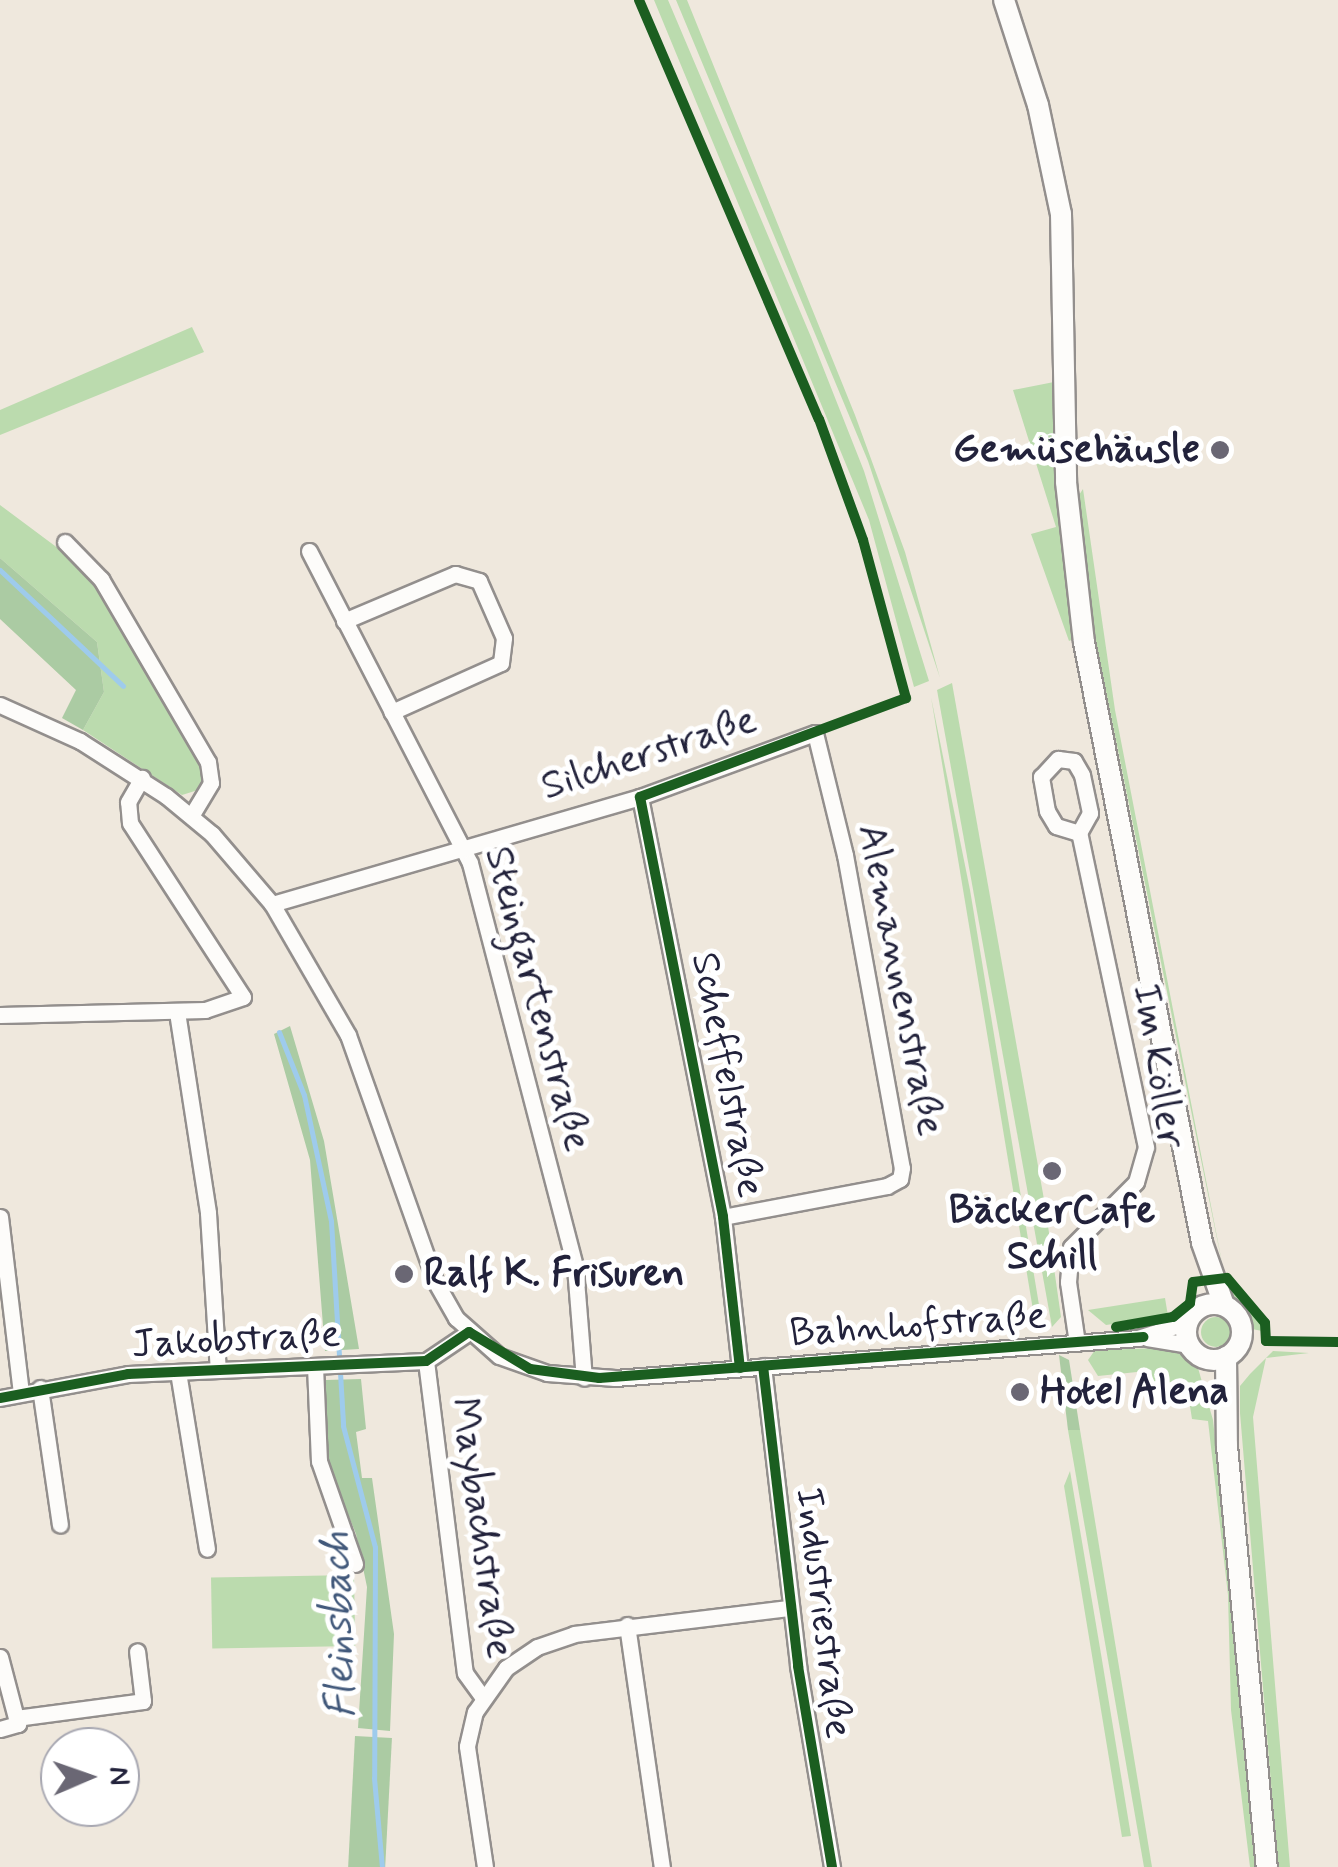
<!DOCTYPE html>
<html>
<head>
<meta charset="utf-8">
<style>
	body { margin:0 }
	#map { position:relative; width:1338px; height:1867px; overflow:hidden; background:#efe8dd; font-family:Mynerve,sans-serif }
	div>[style] { position:absolute }
	[style*='--x'] { left:calc(var(--x)*1px); top:calc(var(--y)*1px); width:calc(var(--w)*1px); rotate:calc(var(--a)*1deg) }
	.green>* { inset:0; background:#bbdbae; transform-origin:0 0 }
	.round { border-radius:50% }
	.forest>* { inset:0; background:#abcba3; transform-origin:0 0 }
	.stream>* { height:5px; margin:-2.5px; padding:0 2.5px; transform-origin:2.5px; border-radius:2.5px; background:#9ecbec }
	.roads { filter:drop-shadow(2px 0 #938f8d) drop-shadow(-2px 0 #938f8d) drop-shadow(0 2px #938f8d) drop-shadow(0 -2px #938f8d) }
	.minor>* { height:15px; margin:-7.5px; padding:0 7.5px; transform-origin:7.5px; border-radius:7.5px; background:#fdfcfa }
	.major>* { height:20px; margin:-10px; padding:0 10px; transform-origin:10px; border-radius:10px; background:#fdfcfa }
	.major>.ring { margin:-10px; padding:0; box-sizing:content-box; background:none; border:20px solid #fdfcfa; border-radius:50% }
	.cycleway>* { height:10px; margin:-5px; padding:0 5px; transform-origin:5px; border-radius:5px; background:#1b5e20 }
	.dots>* { width:28px; height:28px; translate:-50% -50%; box-sizing:border-box; border:5px solid #fff; border-radius:50% }
	span { translate:-50% -50%; white-space:nowrap; text-align:center; line-height:1.15; -webkit-text-stroke:10px #fff; paint-order:stroke }
	.poi-label { font-size:40px; color:#22223b; font-weight:700 }
	.right { translate:-100% -50%; text-align:right }
	.left { translate:0 -50%; text-align:left }
	.street-label { font-size:40px; color:#22223b }
	.water-label { font-size:42px; color:#42597b; font-style:italic }
	.north { position:absolute; left:40px; top:1727px; width:100px; height:100px; box-sizing:border-box; background:#fff; border:2px solid #a7a7b1; border-radius:50%; rotate:88deg; font-size:28px; font-weight:700; line-height:40px; text-align:center; color:#22223b }
	.north::after { content:''; display:block; margin:auto; width:35px; height:45px; background:#6a6774; clip-path:polygon(50% 0,100% 100%,50% 72%,0 100%) }
</style>
</head>
<body>
<div id="map">
	<div class="green">
		<i style="clip-path:polygon(654px 0,668px 0,811px 337px,864px 471px,929px 681px,914px 687px,869px 520px)"></i>
		<i style="clip-path:polygon(676px 0,687px 0,855px 415px,905px 552px,940px 678px,868px 461px)"></i>
		<i style="clip-path:polygon(1057px 216px,1078px 637px,1069px 641px,1031px 534px,1056px 527px,1013px 390px,1054px 382px)"></i>
		<i style="clip-path:polygon(192px 327px,204px 352px,0 435px,0 410px)"></i>
		<i style="clip-path:polygon(1083px 489px,1115px 710px,1224px 1273px,1091px 617px,1077px 498px)"></i>
		<i style="clip-path:polygon(0 505px,94px 575px,207px 776px,198px 790px,182px 795px,83px 730px,104px 692px,97px 642px,0 558px)"></i>
		<i style="clip-path:polygon(952px 683px,1045px 1205px,1061px 1317px,1052px 1327px,937px 690px)"></i>
		<i style="clip-path:polygon(931px 697px,970px 890px,1043px 1329px,1036px 1328px)"></i>
		<i style="clip-path:polygon(1224px 1283px,1260px 1319px,1262px 1331px,1252px 1329px)"></i>
		<i style="clip-path:polygon(1165px 1298px,1168px 1316px,1106px 1325px,1088px 1310px)"></i>
		<i class="round" style="left:1201px;top:1317px;width:30px;height:30px"></i>
		<i style="clip-path:polygon(1162px 1348px,1189px 1357px,1198px 1368px,1213px 1420px,1262px 1867px,1250px 1867px,1231px 1710px,1228px 1595px,1208px 1421px,1192px 1419px,1186px 1381px,1139px 1384px,1137px 1372px,1098px 1376px,1088px 1360px,1095px 1350px)"></i>
		<i style="clip-path:polygon(1273px 1351px,1309px 1353px,1266px 1358px,1253px 1417px,1290px 1867px,1278px 1867px,1240px 1413px,1240px 1386px,1250px 1374px)"></i>
		<i style="clip-path:polygon(1068px 1430px,1080px 1430px,1152px 1867px,1144px 1867px)"></i>
		<i style="clip-path:polygon(1070px 1471px,1101px 1654px,1131px 1836px,1122px 1837px,1064px 1486px)"></i>
		<i style="left:354px;top:1575px;width:71px;height:143px;rotate:89deg"></i>
	</div>
	<div class="forest">
		<i style="clip-path:polygon(0 558px,97px 642px,104px 692px,83px 730px,62px 718px,76px 690px,0 619px)"></i>
		<i style="clip-path:polygon(290px 1026px,324px 1141px,359px 1349px,325px 1351px,310px 1160px,274px 1034px)"></i>
		<i style="clip-path:polygon(1059px 1355px,1069px 1360px,1080px 1430px,1068px 1430px)"></i>
		<i style="clip-path:polygon(361px 1379px,366px 1429px,356px 1432px,362px 1478px,372px 1478px,394px 1634px,390px 1731px,358px 1728px,367px 1587px,356px 1534px,325px 1457px,326px 1380px)"></i>
		<i style="left:355px;top:1736px;width:37px;height:132px;rotate:3deg"></i>
	</div>
	<div class="stream">
		<i style="--x:0;--y:570;--w:169;--a:43.3"></i>
		<i style="--x:279;--y:1032;--w:68;--a:68.4"></i>
		<i style="--x:304;--y:1095;--w:129;--a:77.9"></i>
		<i style="--x:331;--y:1221;--w:205;--a:86.6"></i>
		<i style="--x:343;--y:1426;--w:125;--a:75.2"></i>
		<i style="--x:375;--y:1547;--w:231;--a:90.2"></i>
		<i style="--x:374;--y:1778;--w:89;--a:84.9"></i>
	</div>
	<div class="roads">
		<div class="minor">
			<i style="--x:65;--y:542;--w:52;--a:45.8"></i>
			<i style="--x:101;--y:579;--w:212;--a:59.7"></i>
			<i style="--x:208;--y:762;--w:21;--a:82"></i>
			<i style="--x:211;--y:783;--w:37;--a:121"></i>
			<i style="--x:309;--y:551;--w:351;--a:62.7"></i>
			<i style="--x:470;--y:863;--w:417;--a:75.4"></i>
			<i style="--x:575;--y:1267;--w:111;--a:85.4"></i>
			<i style="--x:344;--y:621;--w:121;--a:-22.9"></i>
			<i style="--x:455;--y:574;--w:25;--a:16"></i>
			<i style="--x:479;--y:581;--w:62;--a:66.3"></i>
			<i style="--x:504;--y:638;--w:25;--a:97"></i>
			<i style="--x:501;--y:663;--w:120;--a:155.8"></i>
			<i style="--x:0;--y:705;--w:88;--a:24.2"></i>
			<i style="--x:80;--y:741;--w:102;--a:32.6"></i>
			<i style="--x:166;--y:796;--w:60;--a:39.6"></i>
			<i style="--x:212;--y:834;--w:92;--a:49.4"></i>
			<i style="--x:272;--y:904;--w:151;--a:59.9"></i>
			<i style="--x:348;--y:1035;--w:261;--a:70.5"></i>
			<i style="--x:435;--y:1281;--w:43;--a:60.4"></i>
			<i style="--x:456;--y:1318;--w:57;--a:41.5"></i>
			<i style="--x:499;--y:1356;--w:51;--a:19.5"></i>
			<i style="--x:547;--y:1373;--w:68;--a:4.2"></i>
			<i style="--x:615;--y:1378;--w:525;--a:-4.37"></i>
			<i style="--x:1138;--y:1338;--w:52;--a:-17.7"></i>
			<i style="--x:1058;--y:759;--w:16;--a:7"></i>
			<i style="--x:1074;--y:761;--w:16;--a:60"></i>
			<i style="--x:1082;--y:775;--w:39;--a:78"></i>
			<i style="--x:1090;--y:813;--w:23;--a:119"></i>
			<i style="--x:1079;--y:833;--w:24;--a:-163"></i>
			<i style="--x:1056;--y:826;--w:17;--a:-121"></i>
			<i style="--x:1047;--y:811;--w:35;--a:-100"></i>
			<i style="--x:1041;--y:777;--w:25;--a:-47"></i>
			<i style="--x:640;--y:797;--w:428;--a:78.8"></i>
			<i style="--x:723;--y:1217;--w:152;--a:83.6"></i>
			<i style="--x:272;--y:904;--w:383;--a:-16.2"></i>
			<i style="--x:640;--y:797;--w:186;--a:-20.1"></i>
			<i style="--x:815;--y:733;--w:126;--a:76.2"></i>
			<i style="--x:845;--y:855;--w:318;--a:79.7"></i>
			<i style="--x:902;--y:1168;--w:11;--a:100"></i>
			<i style="--x:900;--y:1179;--w:15;--a:152"></i>
			<i style="--x:887;--y:1186;--w:167;--a:169.3"></i>
			<i style="--x:177;--y:1012;--w:203;--a:81.2"></i>
			<i style="--x:208;--y:1213;--w:157;--a:86.4"></i>
			<i style="--x:0;--y:1015;--w:205;--a:-1.4"></i>
			<i style="--x:205;--y:1010;--w:40;--a:-18.9"></i>
			<i style="--x:243;--y:997;--w:207;--a:-123"></i>
			<i style="--x:130;--y:823;--w:21;--a:-95"></i>
			<i style="--x:128;--y:802;--w:28;--a:-60"></i>
			<i style="--x:0;--y:1217;--w:176;--a:83.2"></i>
			<i style="--x:1147;--y:1338;--w:43;--a:9.5"></i>
			<i style="--x:1077;--y:1343;--w:62;--a:-98.4"></i>
			<i style="--x:1068;--y:1282;--w:35;--a:-85"></i>
			<i style="--x:1071;--y:1247;--w:92;--a:-45"></i>
			<i style="--x:1136;--y:1182;--w:36;--a:-74"></i>
			<i style="--x:1146;--y:1147;--w:321;--a:-102"></i>
			<i style="--x:426;--y:1361;--w:314;--a:82.9"></i>
			<i style="--x:465;--y:1673;--w:31;--a:54"></i>
			<i style="--x:315;--y:1366;--w:95;--a:87.6"></i>
			<i style="--x:319;--y:1461;--w:109;--a:70.7"></i>
			<i style="--x:763;--y:1366;--w:302;--a:83.3"></i>
			<i style="--x:798;--y:1666;--w:204;--a:80.4"></i>
			<i style="--x:178;--y:1372;--w:179;--a:80.7"></i>
			<i style="--x:40;--y:1388;--w:138;--a:81.7"></i>
			<i style="--x:0;--y:1398;--w:130;--a:-10.6"></i>
			<i style="--x:128;--y:1374;--w:298;--a:-2.5"></i>
			<i style="--x:426;--y:1361;--w:52;--a:-34"></i>
			<i style="--x:627;--y:1625;--w:245;--a:81.8"></i>
			<i style="--x:0;--y:1657;--w:63;--a:75.3"></i>
			<i style="--x:16;--y:1718;--w:128;--a:-7.6"></i>
			<i style="--x:143;--y:1701;--w:50;--a:-96.8"></i>
			<i style="--x:0;--y:1729;--w:19;--a:-16"></i>
			<i style="--x:18;--y:1724;--w:6;--a:-108"></i>
			<i style="--x:485;--y:1867;--w:122;--a:-98.5"></i>
			<i style="--x:467;--y:1746;--w:35;--a:-77"></i>
			<i style="--x:475;--y:1712;--w:54;--a:-54.8"></i>
			<i style="--x:506;--y:1668;--w:37;--a:-34"></i>
			<i style="--x:537;--y:1647;--w:39;--a:-19"></i>
			<i style="--x:574;--y:1634;--w:218;--a:-6.9"></i>
		</div>
		<div class="major">
			<i style="--x:1004;--y:0;--w:110;--a:72.1"></i>
			<i style="--x:1038;--y:105;--w:111;--a:78.1"></i>
			<i style="--x:1061;--y:214;--w:268;--a:88.9"></i>
			<i style="--x:1066;--y:482;--w:161;--a:83.6"></i>
			<i style="--x:1084;--y:642;--w:612;--a:78.89"></i>
			<i style="--x:1202;--y:1243;--w:66;--a:70.5"></i>
			<i class="ring" style="left:1186px;top:1304px;width:36px;height:36px"></i>
			<i style="--x:1226;--y:1357;--w:89;--a:89.4"></i>
			<i style="--x:1227;--y:1446;--w:423;--a:84.6"></i>
		</div>
	</div>
	<div class="cycleway">
		<i style="--x:639;--y:0;--w:456;--a:66.8"></i>
		<i style="--x:819;--y:419;--w:129;--a:70"></i>
		<i style="--x:863;--y:540;--w:164;--a:74.8"></i>
		<i style="--x:906;--y:698;--w:284;--a:159.6"></i>
		<i style="--x:640;--y:797;--w:428;--a:78.8"></i>
		<i style="--x:723;--y:1217;--w:152;--a:83.6"></i>
		<i style="--x:1116;--y:1327;--w:58;--a:-10"></i>
		<i style="--x:1173;--y:1317;--w:22;--a:-39"></i>
		<i style="--x:1190;--y:1303;--w:21;--a:-82"></i>
		<i style="--x:1193;--y:1282;--w:34;--a:-7"></i>
		<i style="--x:1227;--y:1278;--w:59;--a:49.8"></i>
		<i style="--x:1265;--y:1323;--w:18;--a:87"></i>
		<i style="--x:1266;--y:1341;--w:72;--a:0.8"></i>
		<i style="--x:763;--y:1366;--w:302;--a:83.3"></i>
		<i style="--x:798;--y:1666;--w:204;--a:80.4"></i>
		<i style="--x:0;--y:1398;--w:130;--a:-10.6"></i>
		<i style="--x:128;--y:1374;--w:298;--a:-2.5"></i>
		<i style="--x:426;--y:1361;--w:52;--a:-34"></i>
		<i style="--x:469;--y:1332;--w:71;--a:31.2"></i>
		<i style="--x:530;--y:1369;--w:70;--a:7.4"></i>
		<i style="--x:599;--y:1378;--w:546;--a:-4.31"></i>
	</div>
	<div class="dots">
		<i style="left:1220px;top:450px;background:#6a6774"></i>
		<i style="left:1052px;top:1171px;background:#6a6774"></i>
		<i style="left:404px;top:1274px;background:#6a6774"></i>
		<i style="left:1020px;top:1392px;background:#6a6774"></i>
	</div>
	<div class="poi-label">
		<span class="right" style="left:1200px;top:450px">Gemüsehäusle</span>
		<span style="left:1052px;top:1234px">BäckerCafe<br>Schill</span>
		<span class="left" style="left:424px;top:1274px">Ralf K. Frisuren</span>
		<span class="left" style="left:1040px;top:1392px">Hotel Alena</span>
	</div>
	<div class="street-label">
		<span style="left:649px;top:754px;rotate:-18deg">Silcherstraße</span>
		<span style="left:900px;top:980px;rotate:79deg">Alemannenstraße</span>
		<span style="left:537px;top:999px;rotate:75deg">Steingartenstraße</span>
		<span style="left:1158px;top:1066px;rotate:81deg">Im Köller</span>
		<span style="left:727px;top:1075px;rotate:79deg">Scheffelstraße</span>
		<span style="left:918px;top:1325px;rotate:-4deg">Bahnhofstraße</span>
		<span style="left:236px;top:1340px;rotate:-3deg">Jakobstraße</span>
		<span style="left:481px;top:1528px;rotate:82deg">Maybachstraße</span>
		<span style="left:823px;top:1613px;rotate:83deg">Industriestraße</span>
	</div>
	<div class="water-label">
		<span style="left:340px;top:1625px;rotate:-92deg">Fleinsbach</span>
	</div>
	<div class="north">N</div>
</div>
</body>
</html>
